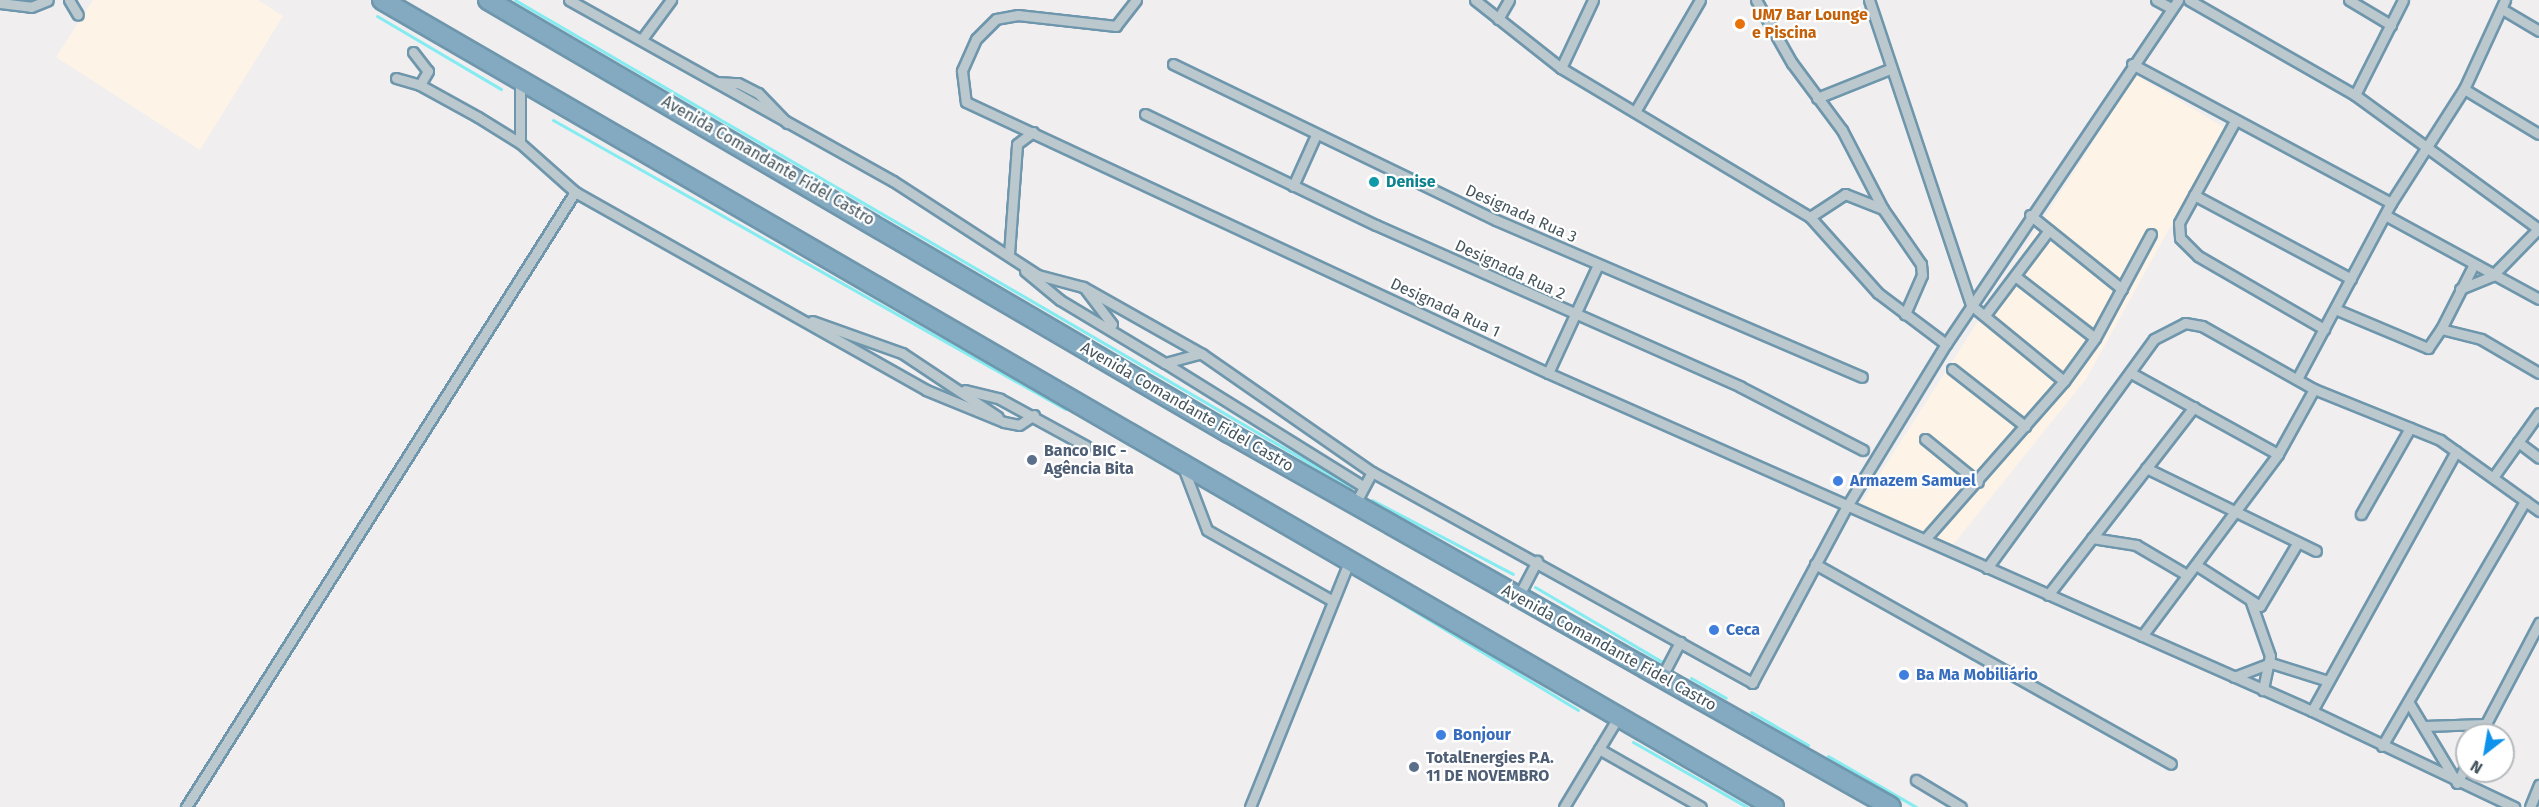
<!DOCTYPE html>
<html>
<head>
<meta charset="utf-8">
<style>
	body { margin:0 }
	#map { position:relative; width:2539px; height:807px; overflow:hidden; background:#f1eeef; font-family:"Fira Sans",sans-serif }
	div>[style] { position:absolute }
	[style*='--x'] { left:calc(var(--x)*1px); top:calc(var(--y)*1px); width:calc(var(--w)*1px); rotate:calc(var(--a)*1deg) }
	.commercial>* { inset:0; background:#fdf3e6 }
	.stream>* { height:3px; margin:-1.5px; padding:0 1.5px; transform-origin:1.5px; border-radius:1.5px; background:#84ecf1 }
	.roads { filter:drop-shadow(2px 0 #6e96ac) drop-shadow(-2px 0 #6e96ac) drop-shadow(0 2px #6e96ac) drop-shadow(0 -2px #6e96ac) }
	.minor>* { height:9px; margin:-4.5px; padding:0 4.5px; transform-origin:4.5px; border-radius:4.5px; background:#bbc9ce }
	.motorway>* { height:18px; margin:-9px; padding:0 9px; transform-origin:9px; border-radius:9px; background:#83aac0 }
	.dots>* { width:16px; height:16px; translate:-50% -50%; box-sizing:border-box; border:3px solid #fff; border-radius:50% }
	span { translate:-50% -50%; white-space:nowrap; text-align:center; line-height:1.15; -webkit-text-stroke:4.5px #fff; paint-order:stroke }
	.food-label { font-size:16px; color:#c56008; font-weight:700 }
	.left { translate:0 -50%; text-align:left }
	.street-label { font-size:16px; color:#45555d }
	.culture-label { font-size:16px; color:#0d838f; font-weight:700 }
	.service-label { font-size:16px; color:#4e5e75; font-weight:700 }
	.shop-label { font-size:16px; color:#366cbe; font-weight:700 }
	.north { position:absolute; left:2455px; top:723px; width:60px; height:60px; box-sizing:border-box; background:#fff; border:2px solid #b5bbbe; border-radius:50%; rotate:211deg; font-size:16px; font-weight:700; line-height:24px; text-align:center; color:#45555d }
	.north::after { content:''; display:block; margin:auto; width:21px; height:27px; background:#0e92eb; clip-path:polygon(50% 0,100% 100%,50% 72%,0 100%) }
</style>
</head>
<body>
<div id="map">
	<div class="commercial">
		<i style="clip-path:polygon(93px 0,258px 0,283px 16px,200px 150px,56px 57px)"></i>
		<i style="clip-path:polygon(2136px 75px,2225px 128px,2086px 379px,1952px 546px,1860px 505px)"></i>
	</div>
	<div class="stream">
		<i style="--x:515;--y:0;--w:968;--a:30.22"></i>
		<i style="--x:377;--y:16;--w:144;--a:30.5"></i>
		<i style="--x:553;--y:120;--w:588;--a:29.44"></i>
		<i style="--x:1127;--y:443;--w:52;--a:30"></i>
		<i style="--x:1372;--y:500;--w:159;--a:27.7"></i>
		<i style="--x:1365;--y:581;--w:249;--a:31.2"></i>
		<i style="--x:1535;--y:587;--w:150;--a:30.5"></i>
		<i style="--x:1691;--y:678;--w:40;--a:29.7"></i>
		<i style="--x:1751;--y:712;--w:66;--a:30.1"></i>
		<i style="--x:1633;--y:742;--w:131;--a:29.7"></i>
		<i style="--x:1828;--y:756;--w:102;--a:30.1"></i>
	</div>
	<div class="roads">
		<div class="minor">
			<i style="--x:69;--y:0;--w:17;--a:59"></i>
			<i style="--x:569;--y:0;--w:371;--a:29.2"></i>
			<i style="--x:893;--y:181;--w:173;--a:33"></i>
			<i style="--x:1038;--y:275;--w:47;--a:14.9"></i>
			<i style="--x:1083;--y:287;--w:137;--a:29.4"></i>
			<i style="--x:1202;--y:354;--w:207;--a:34.8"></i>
			<i style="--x:1372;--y:472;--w:435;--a:29"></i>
			<i style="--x:1752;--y:683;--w:201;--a:-61.8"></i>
			<i style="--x:1847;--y:506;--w:190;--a:-58.6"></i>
			<i style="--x:1946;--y:344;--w:415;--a:-56"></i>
			<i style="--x:1136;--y:0;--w:33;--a:128"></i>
			<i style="--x:1116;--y:26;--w:99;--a:-173.6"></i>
			<i style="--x:1018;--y:15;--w:22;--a:170"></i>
			<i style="--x:996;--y:19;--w:28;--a:135"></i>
			<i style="--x:976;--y:39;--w:35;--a:114"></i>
			<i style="--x:962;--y:71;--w:31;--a:83"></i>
			<i style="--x:966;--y:102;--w:642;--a:24.97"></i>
			<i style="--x:1548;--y:373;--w:835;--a:23.86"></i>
			<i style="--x:2312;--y:711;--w:224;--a:25.4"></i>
			<i style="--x:1475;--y:0;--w:110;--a:38.3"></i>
			<i style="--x:1561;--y:68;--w:290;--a:30.9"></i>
			<i style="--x:1810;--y:217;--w:102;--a:48.2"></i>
			<i style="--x:1878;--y:293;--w:85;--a:36.9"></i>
			<i style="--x:1756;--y:0;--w:73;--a:60.3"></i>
			<i style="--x:1792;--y:63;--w:84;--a:53.3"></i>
			<i style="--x:1842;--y:130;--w:89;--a:62.6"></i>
			<i style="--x:1883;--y:209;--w:67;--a:55.4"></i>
			<i style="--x:1921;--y:264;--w:11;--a:85"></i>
			<i style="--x:1922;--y:275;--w:43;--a:113.6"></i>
			<i style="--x:1869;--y:0;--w:322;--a:71.5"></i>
			<i style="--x:1971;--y:305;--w:120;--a:39.3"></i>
			<i style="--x:2156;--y:0;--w:17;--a:28"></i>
			<i style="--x:2189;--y:0;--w:191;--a:29.8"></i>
			<i style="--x:2355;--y:95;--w:228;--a:36.1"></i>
			<i style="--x:2349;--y:0;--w:49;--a:30.8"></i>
			<i style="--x:0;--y:3;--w:31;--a:7"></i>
			<i style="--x:31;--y:7;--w:18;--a:-22"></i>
			<i style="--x:2502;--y:9;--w:43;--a:30.7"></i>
			<i style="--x:1498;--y:19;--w:22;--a:-60"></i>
			<i style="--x:642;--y:39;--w:49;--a:-53.4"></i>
			<i style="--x:413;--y:52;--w:24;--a:52"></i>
			<i style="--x:428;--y:71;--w:16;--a:120"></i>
			<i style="--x:1173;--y:64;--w:359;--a:25.8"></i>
			<i style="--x:1496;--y:220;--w:398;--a:23.2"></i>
			<i style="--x:2132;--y:64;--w:294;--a:28.2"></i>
			<i style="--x:1561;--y:68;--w:75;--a:-64.8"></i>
			<i style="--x:396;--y:78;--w:25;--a:16"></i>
			<i style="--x:420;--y:85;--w:66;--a:28.9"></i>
			<i style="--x:478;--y:117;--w:49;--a:31.8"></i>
			<i style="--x:520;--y:143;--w:74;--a:41.7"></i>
			<i style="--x:575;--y:192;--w:403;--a:29.4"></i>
			<i style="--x:926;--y:390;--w:84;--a:22.3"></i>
			<i style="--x:1004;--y:422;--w:15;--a:11"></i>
			<i style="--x:1019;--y:425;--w:18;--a:-34"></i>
			<i style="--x:520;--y:81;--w:62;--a:90"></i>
			<i style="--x:716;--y:82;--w:22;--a:3"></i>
			<i style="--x:738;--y:83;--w:22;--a:27"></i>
			<i style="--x:758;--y:93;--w:42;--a:46"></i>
			<i style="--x:2464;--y:89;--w:87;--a:31"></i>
			<i style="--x:2355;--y:95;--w:106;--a:-63.2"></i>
			<i style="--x:1817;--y:98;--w:79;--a:-21.7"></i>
			<i style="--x:1636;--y:110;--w:127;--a:-59.8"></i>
			<i style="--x:1145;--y:114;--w:256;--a:25.7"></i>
			<i style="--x:1376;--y:225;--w:399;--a:23.9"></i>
			<i style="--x:1741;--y:387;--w:137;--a:27.3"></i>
			<i style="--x:2235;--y:121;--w:116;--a:118.8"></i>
			<i style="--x:2179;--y:223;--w:15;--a:86"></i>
			<i style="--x:2180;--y:238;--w:25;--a:45"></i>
			<i style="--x:2198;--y:256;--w:146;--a:30.1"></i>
			<i style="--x:1293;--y:186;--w:54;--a:-65.8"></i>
			<i style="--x:2194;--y:195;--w:178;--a:28.1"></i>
			<i style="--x:2030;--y:215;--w:118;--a:38.8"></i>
			<i style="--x:2385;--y:215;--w:175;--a:28.6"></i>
			<i style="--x:1810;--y:217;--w:42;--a:-33.3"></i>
			<i style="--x:1845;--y:194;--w:41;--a:21.5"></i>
			<i style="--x:1009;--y:254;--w:110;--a:-85.8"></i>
			<i style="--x:1017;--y:144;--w:20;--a:-37"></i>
			<i style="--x:1025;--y:271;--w:45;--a:39.6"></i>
			<i style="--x:1060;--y:300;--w:122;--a:31"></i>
			<i style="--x:1165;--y:363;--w:35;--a:-15"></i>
			<i style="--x:2015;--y:276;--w:101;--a:37.8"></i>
			<i style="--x:2460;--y:289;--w:35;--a:-22"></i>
			<i style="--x:2492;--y:276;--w:66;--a:-45.6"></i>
			<i style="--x:1086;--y:290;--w:43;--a:52.6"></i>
			<i style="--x:2335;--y:309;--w:101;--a:22.8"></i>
			<i style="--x:2428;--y:348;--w:23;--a:-56"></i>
			<i style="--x:2441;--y:329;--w:41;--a:14"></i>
			<i style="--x:2481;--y:339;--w:67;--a:30.4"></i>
			<i style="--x:1985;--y:315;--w:106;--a:-53"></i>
			<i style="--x:812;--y:321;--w:96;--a:19.6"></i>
			<i style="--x:902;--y:353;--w:115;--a:33.7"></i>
			<i style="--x:2441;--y:329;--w:71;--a:-63.1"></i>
			<i style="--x:1165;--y:363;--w:234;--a:31.9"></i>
			<i style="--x:1952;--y:369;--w:93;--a:38"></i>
			<i style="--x:1548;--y:373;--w:119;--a:-65.2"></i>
			<i style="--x:2131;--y:373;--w:168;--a:28.9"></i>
			<i style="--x:2297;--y:379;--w:200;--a:-61.9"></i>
			<i style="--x:2391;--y:203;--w:135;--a:-57.4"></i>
			<i style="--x:2464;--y:89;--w:98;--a:-65.3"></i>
			<i style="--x:965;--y:390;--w:36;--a:14"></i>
			<i style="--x:1000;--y:399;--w:98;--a:28.7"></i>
			<i style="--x:1925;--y:439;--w:68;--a:39.1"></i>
			<i style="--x:2518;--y:442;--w:26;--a:37"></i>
			<i style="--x:1183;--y:467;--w:67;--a:69.1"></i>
			<i style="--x:1207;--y:530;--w:142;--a:29.4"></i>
			<i style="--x:2146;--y:468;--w:189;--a:26"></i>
			<i style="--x:2494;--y:476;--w:77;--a:-54.5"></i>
			<i style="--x:1355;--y:504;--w:36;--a:-62"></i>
			<i style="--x:2361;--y:514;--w:99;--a:-60.3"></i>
			<i style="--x:1926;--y:538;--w:209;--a:-48.7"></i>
			<i style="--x:2064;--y:381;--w:53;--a:-54.2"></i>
			<i style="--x:2095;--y:338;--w:118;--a:-61.7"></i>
			<i style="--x:2092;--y:538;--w:45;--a:9"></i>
			<i style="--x:2136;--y:545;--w:59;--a:30.5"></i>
			<i style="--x:1815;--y:564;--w:408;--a:29.3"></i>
			<i style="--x:2196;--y:565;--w:76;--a:32.6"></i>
			<i style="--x:2260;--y:606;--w:74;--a:-59.3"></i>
			<i style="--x:1987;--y:568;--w:283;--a:-53.9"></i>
			<i style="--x:2154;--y:339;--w:35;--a:-27"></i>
			<i style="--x:2185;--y:323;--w:17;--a:10"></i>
			<i style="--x:2202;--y:326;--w:129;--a:29.4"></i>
			<i style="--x:2314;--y:389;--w:136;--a:22"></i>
			<i style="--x:2440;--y:440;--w:122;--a:35.6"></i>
			<i style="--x:2048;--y:595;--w:238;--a:-52.2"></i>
			<i style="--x:1518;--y:597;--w:41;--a:-62.2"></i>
			<i style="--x:2251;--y:602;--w:57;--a:70.6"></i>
			<i style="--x:2270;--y:656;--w:35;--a:102"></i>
			<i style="--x:2142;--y:636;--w:227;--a:-53.2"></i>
			<i style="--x:2278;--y:454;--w:74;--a:-61"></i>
			<i style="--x:2234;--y:677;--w:40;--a:-21"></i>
			<i style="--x:2271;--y:663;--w:60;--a:17.5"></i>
			<i style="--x:1661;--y:678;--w:41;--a:-62.2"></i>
			<i style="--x:2409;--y:703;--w:93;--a:59"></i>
			<i style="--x:2312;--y:711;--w:297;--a:-61"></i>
			<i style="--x:2424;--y:726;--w:61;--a:-1.9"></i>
			<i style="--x:2480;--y:735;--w:127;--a:-62.2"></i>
			<i style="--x:2382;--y:746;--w:284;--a:-59.7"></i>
			<i style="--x:1599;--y:749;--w:117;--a:29.6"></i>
			<i style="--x:1916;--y:780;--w:52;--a:31"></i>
			<i style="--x:2457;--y:783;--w:22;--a:-63"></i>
			<i style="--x:186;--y:807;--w:728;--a:-57.69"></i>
			<i style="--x:1250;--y:807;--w:266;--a:-68"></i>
			<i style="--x:1564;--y:807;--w:106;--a:-58.9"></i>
			<i style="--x:2530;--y:807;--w:24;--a:-68"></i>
		</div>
		<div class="motorway">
			<i style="--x:382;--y:0;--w:1609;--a:30.1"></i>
			<i style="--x:488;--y:0;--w:858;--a:30.3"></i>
			<i style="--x:1229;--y:433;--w:760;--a:29.46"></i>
		</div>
	</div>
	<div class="dots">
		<i style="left:1740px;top:24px;background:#e8710a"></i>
		<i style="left:1374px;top:182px;background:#0f9aa8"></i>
		<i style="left:1032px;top:460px;background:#5c6f8a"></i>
		<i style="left:1838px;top:481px;background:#3f7fe0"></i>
		<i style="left:1714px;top:630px;background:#3f7fe0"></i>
		<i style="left:1904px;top:675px;background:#3f7fe0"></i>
		<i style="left:1441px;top:735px;background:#3f7fe0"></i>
		<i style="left:1414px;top:767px;background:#5c6f8a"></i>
	</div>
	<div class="food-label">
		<span class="left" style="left:1752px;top:24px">UM7 Bar Lounge<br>e Piscina</span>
	</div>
	<div class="street-label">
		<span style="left:768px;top:161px;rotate:30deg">Avenida Comandante Fidel Castro</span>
		<span style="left:1521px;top:214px;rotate:24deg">Designada Rua 3</span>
		<span style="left:1510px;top:270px;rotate:25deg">Designada Rua 2</span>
		<span style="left:1445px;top:308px;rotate:25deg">Designada Rua 1</span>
		<span style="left:1187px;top:407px;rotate:30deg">Avenida Comandante Fidel Castro</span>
		<span style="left:1609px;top:648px;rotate:29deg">Avenida Comandante Fidel Castro</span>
	</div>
	<div class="culture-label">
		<span class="left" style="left:1386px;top:182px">Denise</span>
	</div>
	<div class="service-label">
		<span class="left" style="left:1044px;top:460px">Banco BIC -<br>Agência Bita</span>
		<span class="left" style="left:1426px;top:767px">TotalEnergies P.A.<br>11 DE NOVEMBRO</span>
	</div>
	<div class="shop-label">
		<span class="left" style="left:1850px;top:481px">Armazem Samuel</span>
		<span class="left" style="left:1726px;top:630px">Ceca</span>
		<span class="left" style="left:1916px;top:675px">Ba Ma Mobiliário</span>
		<span class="left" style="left:1453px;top:735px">Bonjour</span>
	</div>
	<div class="north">N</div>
</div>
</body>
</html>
